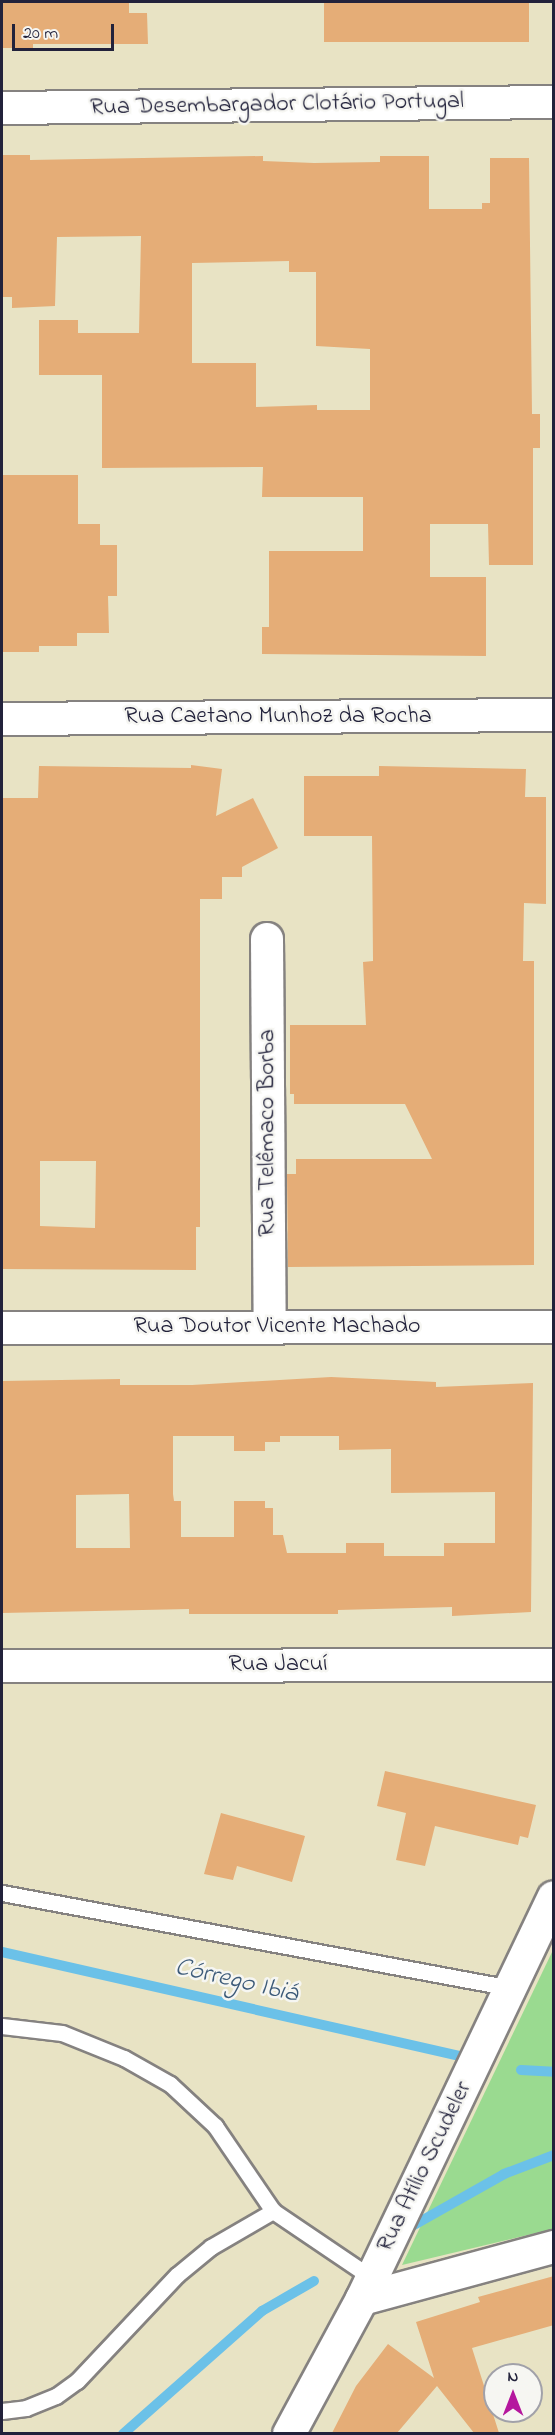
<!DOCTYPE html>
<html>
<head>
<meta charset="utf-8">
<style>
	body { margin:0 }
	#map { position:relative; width:555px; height:2435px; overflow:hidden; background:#e8e3c4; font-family:"Indie Flower",sans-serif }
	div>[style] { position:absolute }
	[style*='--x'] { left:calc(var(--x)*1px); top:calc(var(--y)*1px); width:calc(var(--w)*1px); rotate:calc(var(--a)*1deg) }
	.green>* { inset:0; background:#9ada90 }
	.stream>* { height:10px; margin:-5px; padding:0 5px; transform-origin:5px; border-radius:5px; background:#6bc1e8 }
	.building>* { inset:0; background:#e5ad77; transform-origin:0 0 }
	.roads { filter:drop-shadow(2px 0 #858280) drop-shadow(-2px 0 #858280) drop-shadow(0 2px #858280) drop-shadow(0 -2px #858280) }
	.lane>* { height:15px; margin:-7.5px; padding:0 7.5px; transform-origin:7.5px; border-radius:7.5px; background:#fff }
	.street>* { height:32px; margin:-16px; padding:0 16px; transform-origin:16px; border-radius:16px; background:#fff }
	span { translate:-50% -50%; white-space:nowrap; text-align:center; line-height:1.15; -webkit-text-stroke:5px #f6f6f2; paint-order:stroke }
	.street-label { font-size:24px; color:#22223b }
	.water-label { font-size:26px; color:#3c5a78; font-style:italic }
	.frame { position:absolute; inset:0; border:3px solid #22223b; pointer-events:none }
	.north { position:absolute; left:483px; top:2363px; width:60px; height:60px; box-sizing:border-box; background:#f6f6f2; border:2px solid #a1a1a9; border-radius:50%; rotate:0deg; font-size:16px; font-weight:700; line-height:24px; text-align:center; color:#22223b }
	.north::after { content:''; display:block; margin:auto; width:21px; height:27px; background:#b5179e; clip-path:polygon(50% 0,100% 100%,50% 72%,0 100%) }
	.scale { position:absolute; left:12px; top:24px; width:102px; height:27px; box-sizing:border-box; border:3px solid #22223b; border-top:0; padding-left:8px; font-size:18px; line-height:21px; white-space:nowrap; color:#22223b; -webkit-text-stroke:4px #f6f6f2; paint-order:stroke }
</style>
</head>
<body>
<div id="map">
	<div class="green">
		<i style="clip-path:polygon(553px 1950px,553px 2229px,402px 2265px)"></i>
	</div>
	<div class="stream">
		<i style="--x:2;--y:1952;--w:471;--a:12.8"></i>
		<i style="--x:521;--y:2070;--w:33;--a:3"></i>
		<i style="--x:414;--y:2225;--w:103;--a:-29.5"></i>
		<i style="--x:504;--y:2174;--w:53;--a:-20.8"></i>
		<i style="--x:123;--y:2434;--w:186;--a:-41.5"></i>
		<i style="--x:262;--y:2311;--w:60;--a:-30"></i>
	</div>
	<div class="building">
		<i style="clip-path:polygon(2px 2px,129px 2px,129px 13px,147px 13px,148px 44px,33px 44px,33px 48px,2px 48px)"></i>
		<i style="left:324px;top:2px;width:205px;height:40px"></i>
		<i style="clip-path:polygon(evenodd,2px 155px,30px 155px,30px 160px,263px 156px,263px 161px,314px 163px,380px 162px,380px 156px,429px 156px,429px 209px,482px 209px,482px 203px,490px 203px,490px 158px,529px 158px,532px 414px,540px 414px,540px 448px,533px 448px,533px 565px,489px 565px,488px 524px,430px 524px,430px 577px,486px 577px,486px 656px,262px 654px,262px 627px,269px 627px,269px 551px,363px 551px,363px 497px,262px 497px,263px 467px,102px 468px,102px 375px,39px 375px,39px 320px,78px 320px,78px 333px,139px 333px,141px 236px,57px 237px,55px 306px,12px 308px,12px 297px,2px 297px,2px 155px,289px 261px,289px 272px,316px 272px,316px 346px,370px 349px,370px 410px,317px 410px,317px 405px,256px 407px,256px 363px,192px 363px,192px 263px,289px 261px)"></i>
		<i style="clip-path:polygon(2px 475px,78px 475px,78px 524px,100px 524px,100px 545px,117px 545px,117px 596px,108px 596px,109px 633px,77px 633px,77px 646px,39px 646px,39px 652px,2px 652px)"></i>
		<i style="clip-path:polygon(evenodd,191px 765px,222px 769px,216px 816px,253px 798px,278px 848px,242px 867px,242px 877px,222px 877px,222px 899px,200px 899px,200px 1227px,196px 1227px,196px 1270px,2px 1269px,2px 798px,38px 798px,39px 766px,191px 768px,191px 765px,40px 1161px,96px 1161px,95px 1228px,40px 1226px,40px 1161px)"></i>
		<i style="clip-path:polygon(379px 766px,526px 769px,525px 797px,546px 797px,546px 904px,524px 903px,523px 961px,534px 961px,534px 1265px,288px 1267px,287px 1174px,296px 1174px,296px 1159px,432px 1159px,405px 1104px,294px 1104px,294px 1094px,290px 1094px,290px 1025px,366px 1025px,363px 962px,373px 961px,372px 836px,304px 836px,304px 776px,379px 776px)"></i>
		<i style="clip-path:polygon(evenodd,331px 1377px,436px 1382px,436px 1387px,533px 1383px,531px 1612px,452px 1616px,452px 1607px,338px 1610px,338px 1614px,189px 1614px,189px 1609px,2px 1613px,2px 1381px,120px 1379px,120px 1385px,192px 1385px,331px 1377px,173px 1436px,234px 1436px,234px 1451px,265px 1451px,265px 1442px,280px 1442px,280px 1436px,339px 1436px,339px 1450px,391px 1449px,391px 1493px,495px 1492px,495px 1543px,444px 1543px,444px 1556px,384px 1556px,384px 1543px,346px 1543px,346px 1553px,287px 1553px,283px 1535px,273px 1535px,273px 1508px,265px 1508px,265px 1501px,234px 1501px,234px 1537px,181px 1537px,181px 1501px,174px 1501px,173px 1494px,173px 1436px,331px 1377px,129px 1494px,130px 1548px,76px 1548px,76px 1495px,129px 1494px)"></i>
		<i style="clip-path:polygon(385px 1771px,536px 1805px,528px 1838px,520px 1836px,518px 1845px,435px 1826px,425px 1866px,396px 1860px,406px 1813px,377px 1806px)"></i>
		<i style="clip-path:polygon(221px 1813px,305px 1836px,292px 1882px,237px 1866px,233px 1880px,204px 1874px)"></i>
		<i style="clip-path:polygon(554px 2276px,554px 2325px,472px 2348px,499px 2433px,474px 2433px,437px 2386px,397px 2433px,332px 2433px,356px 2386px,388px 2344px,434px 2378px,416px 2322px,480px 2302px,478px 2297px)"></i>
	</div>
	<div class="roads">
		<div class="lane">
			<i style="--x:2;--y:1893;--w:518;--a:10.57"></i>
			<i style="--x:2;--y:2026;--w:60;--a:6.7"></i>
			<i style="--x:62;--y:2033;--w:67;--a:22"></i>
			<i style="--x:124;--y:2058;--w:53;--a:29.5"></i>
			<i style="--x:170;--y:2084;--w:62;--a:43"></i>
			<i style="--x:215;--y:2126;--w:103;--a:55.7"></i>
			<i style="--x:273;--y:2211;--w:120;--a:34.1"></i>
			<i style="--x:2;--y:2411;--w:24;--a:-7"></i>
			<i style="--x:26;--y:2408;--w:32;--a:-22"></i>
			<i style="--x:56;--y:2396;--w:26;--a:-36"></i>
			<i style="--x:77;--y:2381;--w:146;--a:-46.7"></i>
			<i style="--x:177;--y:2275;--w:44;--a:-39.5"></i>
			<i style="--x:211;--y:2247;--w:72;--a:-30.1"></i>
		</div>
		<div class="street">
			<i style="--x:2;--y:108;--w:552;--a:-0.62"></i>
			<i style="--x:2;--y:719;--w:552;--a:-0.42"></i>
			<i style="--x:267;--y:939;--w:388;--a:89.6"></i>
			<i style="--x:2;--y:1328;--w:552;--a:-0.1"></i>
			<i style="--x:2;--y:1666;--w:552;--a:-0.1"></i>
			<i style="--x:362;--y:2299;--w:199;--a:-15.2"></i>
			<i style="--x:289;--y:2434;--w:153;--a:-61.6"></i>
			<i style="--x:362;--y:2299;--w:445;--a:-64.5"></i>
		</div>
	</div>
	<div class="street-label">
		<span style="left:277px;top:105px;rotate:-1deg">Rua Desembargador Clotário Portugal</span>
		<span style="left:278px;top:717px">Rua Caetano Munhoz da Rocha</span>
		<span style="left:268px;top:1133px;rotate:-90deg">Rua Telêmaco Borba</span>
		<span style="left:277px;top:1327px">Rua Doutor Vicente Machado</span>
		<span style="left:278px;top:1665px">Rua Jacuí</span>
		<span style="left:425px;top:2167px;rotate:-64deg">Rua Atílio Scudeler</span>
	</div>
	<div class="water-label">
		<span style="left:236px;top:1982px;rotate:13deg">Córrego Ibiá</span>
	</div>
	<div class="frame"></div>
	<div class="north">N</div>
	<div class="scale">20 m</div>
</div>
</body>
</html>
